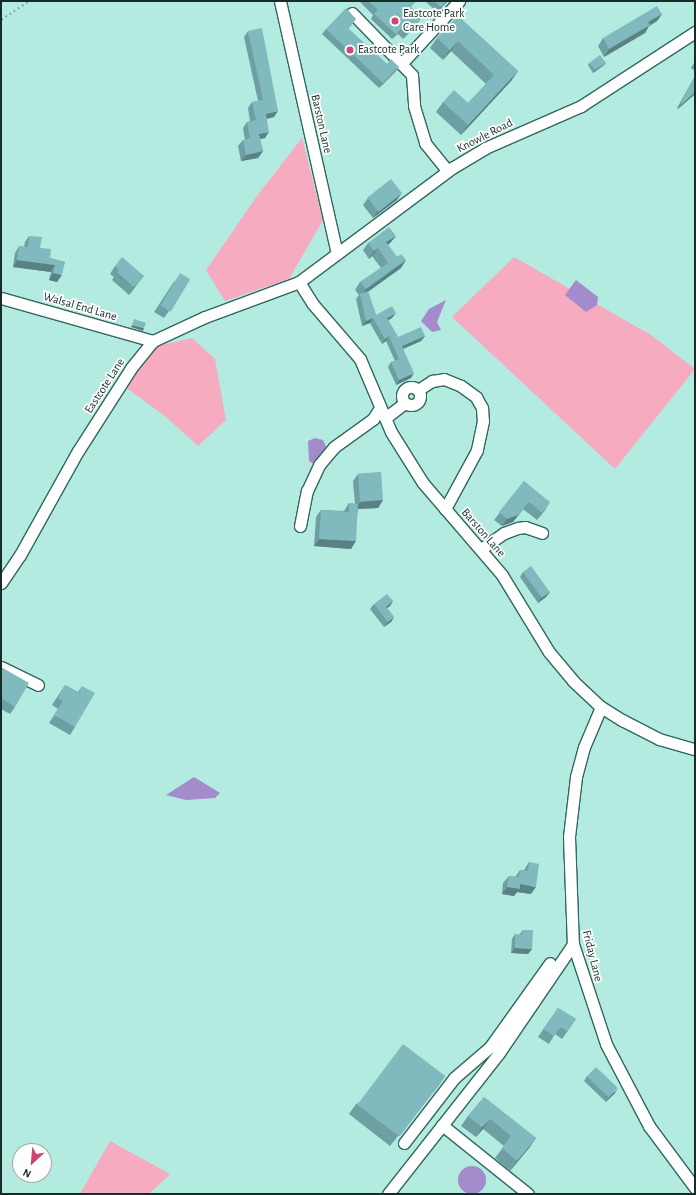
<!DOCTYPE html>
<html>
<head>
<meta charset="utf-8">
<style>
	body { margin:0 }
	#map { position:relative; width:696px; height:1195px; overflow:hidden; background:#b3ebe0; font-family:"Alegreya Sans",sans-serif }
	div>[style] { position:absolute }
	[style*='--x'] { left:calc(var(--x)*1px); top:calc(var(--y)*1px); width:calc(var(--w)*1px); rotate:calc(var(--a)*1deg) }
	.green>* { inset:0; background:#f7abc0 }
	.water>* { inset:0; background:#a48ccc }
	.round { border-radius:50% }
	.path>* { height:1.5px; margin-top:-0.75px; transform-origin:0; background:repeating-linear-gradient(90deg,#79a49c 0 2px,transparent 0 5px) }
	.roads { filter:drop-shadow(1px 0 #31675d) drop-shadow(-1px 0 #31675d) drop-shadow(0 1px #31675d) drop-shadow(0 -1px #31675d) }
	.minor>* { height:11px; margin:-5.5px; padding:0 5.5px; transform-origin:5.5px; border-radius:5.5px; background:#fff }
	.minor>.ring { margin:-5.5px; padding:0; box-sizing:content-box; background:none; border:11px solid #fff; border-radius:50% }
	.wall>* { inset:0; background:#6ea0a3 }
	.shaded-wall>* { inset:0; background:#5a8285 }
	.building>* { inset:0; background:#80babe; transform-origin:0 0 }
	.dots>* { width:11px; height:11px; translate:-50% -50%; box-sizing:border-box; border:2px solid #fefefe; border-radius:50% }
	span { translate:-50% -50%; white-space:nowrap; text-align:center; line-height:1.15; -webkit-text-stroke:3.5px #fefefe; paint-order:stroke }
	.poi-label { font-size:12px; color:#152c28 }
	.left { translate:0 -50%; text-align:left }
	.street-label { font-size:12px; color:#152c28 }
	.frame { position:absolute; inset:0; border:2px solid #152c28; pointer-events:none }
	.north { position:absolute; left:12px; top:1143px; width:40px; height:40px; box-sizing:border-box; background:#fefefe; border:1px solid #a1aaa8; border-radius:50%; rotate:206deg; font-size:11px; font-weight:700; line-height:16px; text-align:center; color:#152c28 }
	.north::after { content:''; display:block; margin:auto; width:14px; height:18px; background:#ce4378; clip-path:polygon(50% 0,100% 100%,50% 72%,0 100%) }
</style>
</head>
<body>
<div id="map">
	<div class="green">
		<i style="clip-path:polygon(302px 138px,323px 220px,289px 279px,225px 301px,206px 270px,257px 196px)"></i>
		<i style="clip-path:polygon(514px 257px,651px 335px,695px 369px,615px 469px,452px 317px)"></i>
		<i style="clip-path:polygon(192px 338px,215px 359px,226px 420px,198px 446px,165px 416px,125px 387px,157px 346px)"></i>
		<i style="clip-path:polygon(110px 1141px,170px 1174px,149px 1194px,80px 1194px)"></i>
	</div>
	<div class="water">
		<i style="clip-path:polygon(576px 280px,598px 297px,597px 305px,586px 312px,565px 295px)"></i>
		<i style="clip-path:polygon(446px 300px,437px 322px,441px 330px,432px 332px,421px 321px,429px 309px)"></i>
		<i style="clip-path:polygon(315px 438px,323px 440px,328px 451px,315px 465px,309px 461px,308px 441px)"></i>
		<i style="clip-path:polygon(194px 777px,220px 793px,215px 798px,186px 800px,166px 795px)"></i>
		<i class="round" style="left:458px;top:1166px;width:28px;height:28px"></i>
	</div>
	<div class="path">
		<i style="--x:1;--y:20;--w:34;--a:-34"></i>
	</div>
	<div class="roads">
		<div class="minor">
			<i style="--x:280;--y:1;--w:258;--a:77.3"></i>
			<i style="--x:352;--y:13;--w:86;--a:45.9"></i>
			<i style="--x:412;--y:75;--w:31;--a:86"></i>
			<i style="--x:414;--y:106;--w:39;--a:73"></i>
			<i style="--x:425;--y:143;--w:36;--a:51"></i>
			<i style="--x:401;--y:64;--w:86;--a:-47.4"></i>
			<i style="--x:299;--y:282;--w:25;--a:58"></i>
			<i style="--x:312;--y:303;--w:74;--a:49.4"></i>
			<i style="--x:360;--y:359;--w:79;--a:67"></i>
			<i style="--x:391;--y:432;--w:60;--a:57.9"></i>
			<i style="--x:423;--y:483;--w:121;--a:49.3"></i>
			<i style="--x:502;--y:575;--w:90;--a:58.6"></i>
			<i style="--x:549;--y:652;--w:38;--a:50"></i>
			<i style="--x:573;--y:681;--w:38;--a:43"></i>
			<i style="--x:601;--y:707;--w:25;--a:32"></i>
			<i style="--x:622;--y:720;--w:42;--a:27.2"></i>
			<i style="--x:659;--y:739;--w:37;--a:16"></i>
			<i style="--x:1;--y:298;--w:158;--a:15.8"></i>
			<i class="ring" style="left:402px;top:387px;width:7px;height:7px"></i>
			<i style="--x:418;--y:390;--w:17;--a:-33"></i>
			<i style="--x:432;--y:381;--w:12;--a:-9"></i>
			<i style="--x:444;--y:379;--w:18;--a:22"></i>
			<i style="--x:461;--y:386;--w:19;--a:36"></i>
			<i style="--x:476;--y:397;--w:13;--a:61"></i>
			<i style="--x:482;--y:408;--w:13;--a:86"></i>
			<i style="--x:483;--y:421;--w:30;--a:102"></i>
			<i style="--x:477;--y:450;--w:67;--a:118.5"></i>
			<i style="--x:385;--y:418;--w:25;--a:-37"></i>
			<i style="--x:300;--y:526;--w:36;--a:-79"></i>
			<i style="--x:307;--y:491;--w:29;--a:-65"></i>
			<i style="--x:319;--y:465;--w:23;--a:-50"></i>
			<i style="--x:334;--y:447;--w:48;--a:-35.7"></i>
			<i style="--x:373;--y:419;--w:13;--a:-58"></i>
			<i style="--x:481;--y:549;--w:28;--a:-35"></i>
			<i style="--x:504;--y:533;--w:15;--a:-20"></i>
			<i style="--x:518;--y:528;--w:7;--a:-8"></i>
			<i style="--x:525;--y:527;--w:18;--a:19"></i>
			<i style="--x:1;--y:583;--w:34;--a:-56"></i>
			<i style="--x:20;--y:555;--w:119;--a:-60.9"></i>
			<i style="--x:78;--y:451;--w:98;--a:-57.4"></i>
			<i style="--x:131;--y:368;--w:35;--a:-51"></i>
			<i style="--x:153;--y:341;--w:57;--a:-24.8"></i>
			<i style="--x:205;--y:317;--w:100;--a:-20.4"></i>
			<i style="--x:299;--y:282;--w:191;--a:-36.7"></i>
			<i style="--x:452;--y:168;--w:39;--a:-31"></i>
			<i style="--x:485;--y:148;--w:105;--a:-23.6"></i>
			<i style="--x:581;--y:106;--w:136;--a:-33"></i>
			<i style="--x:1;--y:667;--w:41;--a:25.9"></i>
			<i style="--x:601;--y:707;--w:43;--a:113"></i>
			<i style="--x:584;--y:747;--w:31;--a:105"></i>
			<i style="--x:576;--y:777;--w:60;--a:96.7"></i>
			<i style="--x:569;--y:837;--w:107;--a:87.9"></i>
			<i style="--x:573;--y:944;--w:105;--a:71.7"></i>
			<i style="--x:606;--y:1044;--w:93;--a:62.3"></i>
			<i style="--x:649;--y:1126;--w:77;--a:53.4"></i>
			<i style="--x:442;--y:1125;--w:110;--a:38.7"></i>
			<i style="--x:404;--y:1143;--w:82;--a:-52.4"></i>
			<i style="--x:454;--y:1078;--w:48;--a:-40.7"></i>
			<i style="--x:490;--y:1047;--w:103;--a:-54.5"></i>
			<i style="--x:388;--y:1194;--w:179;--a:-51.8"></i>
			<i style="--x:499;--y:1053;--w:132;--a:-55.8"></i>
		</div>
	</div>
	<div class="wall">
		<i style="clip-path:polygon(361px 1px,416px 1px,410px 7px,418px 23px,403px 39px,398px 34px,392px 39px,371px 19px,373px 15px,360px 2px)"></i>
		<i style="clip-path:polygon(425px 1px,448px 1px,437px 12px)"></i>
		<i style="clip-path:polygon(662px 14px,657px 21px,649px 26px,645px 33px,604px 57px,598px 46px,603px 38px)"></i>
		<i style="clip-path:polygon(458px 16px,518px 71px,511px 81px,461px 135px,436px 112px,443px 102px,468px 103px,486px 84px,451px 51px,443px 60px,430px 48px,437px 38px)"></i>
		<i style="clip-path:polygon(356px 19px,348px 29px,387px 64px,399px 67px,395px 72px,379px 88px,322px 34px,326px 29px)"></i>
		<i style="clip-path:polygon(248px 31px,274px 117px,267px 119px,265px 138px,260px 139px,263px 151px,258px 158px,241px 161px,238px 146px,243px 140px,245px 140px,243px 128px,247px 122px,250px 121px,248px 108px,252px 102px,258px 101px,244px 37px)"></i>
		<i style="clip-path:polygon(695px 61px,695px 71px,691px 68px)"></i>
		<i style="clip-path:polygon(589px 63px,606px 63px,604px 65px,593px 73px,588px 65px)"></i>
		<i style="clip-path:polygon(695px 76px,695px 94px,678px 109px,677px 108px)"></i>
		<i style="clip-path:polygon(368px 198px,397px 200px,373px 218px,363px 205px)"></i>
		<i style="clip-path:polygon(29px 236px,50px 258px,65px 262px,57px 282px,49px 280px,51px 272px,13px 267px,15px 253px,19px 246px,24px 247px,25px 242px)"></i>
		<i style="clip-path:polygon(396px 236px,390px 243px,388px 245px,397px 257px,406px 260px,401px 268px,368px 292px,376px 315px,392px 318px,388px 320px,398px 337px,425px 336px,421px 341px,403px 349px,411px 378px,396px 385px,388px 367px,391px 362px,395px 361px,386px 341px,382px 344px,370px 323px,362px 326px,356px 299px,359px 295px,355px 290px,360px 282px,381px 268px,372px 256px,369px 259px,363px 250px,368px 243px)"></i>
		<i style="clip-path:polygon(115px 266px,144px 276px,138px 283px,129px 295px,112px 280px,114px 277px,110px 274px)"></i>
		<i style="clip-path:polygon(175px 280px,169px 311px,164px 318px,154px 312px)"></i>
		<i style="clip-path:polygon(358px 474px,383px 500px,378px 508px,358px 509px,351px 549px,314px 546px,316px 517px,321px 510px,344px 511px,349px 503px,355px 504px,353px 481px)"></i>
		<i style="clip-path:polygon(524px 481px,545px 510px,537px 520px,523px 509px,513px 522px,502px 526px,494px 520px)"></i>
		<i style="clip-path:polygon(523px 572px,550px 592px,546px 597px,538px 603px,520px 577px)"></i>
		<i style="clip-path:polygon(393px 601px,390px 606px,387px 608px,394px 617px,391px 622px,384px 627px,370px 609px,374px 604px)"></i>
		<i style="clip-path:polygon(1px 667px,15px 707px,10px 714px,1px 709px)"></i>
		<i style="clip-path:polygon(65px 685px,78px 692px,82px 686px,75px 727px,70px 735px,49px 723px,58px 709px,52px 705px)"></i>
		<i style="clip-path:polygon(529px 862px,531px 894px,517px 892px,514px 896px,502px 894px,503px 883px,509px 876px,515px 877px,520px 870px,524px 870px)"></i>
		<i style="clip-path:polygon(523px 930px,532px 949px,528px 954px,511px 953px,512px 939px,515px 934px,519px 935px)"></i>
		<i style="clip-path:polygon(558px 1008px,576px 1019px,562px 1039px,555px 1034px,549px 1044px,538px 1037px)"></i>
		<i style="clip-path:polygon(445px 1076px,438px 1086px,390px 1146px,349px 1114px,356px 1104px)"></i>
		<i style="clip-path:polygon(587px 1076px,615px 1093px,606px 1102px,584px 1081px)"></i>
		<i style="clip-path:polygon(484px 1097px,536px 1138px,529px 1148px,510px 1171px,495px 1158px,504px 1146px,483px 1129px,476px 1137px,461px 1126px,468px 1116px)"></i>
	</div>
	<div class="shaded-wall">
		<i style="clip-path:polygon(447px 1px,448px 1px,437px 12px,441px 7px)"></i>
		<i style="clip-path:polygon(662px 14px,657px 21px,649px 26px,645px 33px,604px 57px,609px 49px,648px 22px)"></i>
		<i style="clip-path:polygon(422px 18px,418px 23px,403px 39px,407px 34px)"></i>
		<i style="clip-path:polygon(458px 41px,451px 51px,443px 60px,450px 50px)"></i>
		<i style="clip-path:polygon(606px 63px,604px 65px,593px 73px,595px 70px)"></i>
		<i style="clip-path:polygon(399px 67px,395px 72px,379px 88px,383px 83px)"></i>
		<i style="clip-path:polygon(518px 71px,511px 81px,461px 135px,468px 125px)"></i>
		<i style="clip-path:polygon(695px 92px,695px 94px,678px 109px,682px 104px)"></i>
		<i style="clip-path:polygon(278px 111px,274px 117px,261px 120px,266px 114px)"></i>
		<i style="clip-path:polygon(269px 132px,265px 138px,255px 140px,259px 134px)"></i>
		<i style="clip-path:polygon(263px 151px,258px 158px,241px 161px,246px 155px)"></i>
		<i style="clip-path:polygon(402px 193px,397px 200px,373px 218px,378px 211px)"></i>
		<i style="clip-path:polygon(396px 236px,390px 243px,381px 250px,386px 242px)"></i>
		<i style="clip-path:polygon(378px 248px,372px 256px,369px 259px,374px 251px)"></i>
		<i style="clip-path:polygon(17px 260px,55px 265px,51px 272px,13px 267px)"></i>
		<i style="clip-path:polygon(406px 260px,401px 268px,360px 297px,366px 289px)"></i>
		<i style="clip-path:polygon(53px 273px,62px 275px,57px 282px,49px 280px)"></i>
		<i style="clip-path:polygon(144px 276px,138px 283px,129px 295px,134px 287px)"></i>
		<i style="clip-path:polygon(396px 313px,392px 318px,383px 323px,387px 318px)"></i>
		<i style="clip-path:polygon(373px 318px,370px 323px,362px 326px,366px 321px)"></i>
		<i style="clip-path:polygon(132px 325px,144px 328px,143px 331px,131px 327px)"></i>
		<i style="clip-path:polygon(389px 336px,386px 341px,382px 344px,385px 339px)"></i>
		<i style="clip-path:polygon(425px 336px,421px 341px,398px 351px,402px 346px)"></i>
		<i style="clip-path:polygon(414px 373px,411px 378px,396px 385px,399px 380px)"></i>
		<i style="clip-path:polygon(383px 500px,378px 508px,355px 509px,360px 502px)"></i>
		<i style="clip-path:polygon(529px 502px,513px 522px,502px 526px,507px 519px)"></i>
		<i style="clip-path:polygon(550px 502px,545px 510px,537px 520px,542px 513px)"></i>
		<i style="clip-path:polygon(319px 539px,356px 541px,351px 549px,314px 546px)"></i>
		<i style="clip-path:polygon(550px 592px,546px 597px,538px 603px,541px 598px)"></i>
		<i style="clip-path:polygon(393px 601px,390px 606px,382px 612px,386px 607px)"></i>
		<i style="clip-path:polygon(394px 617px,391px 622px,384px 627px,388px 622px)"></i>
		<i style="clip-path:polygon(520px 884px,536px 887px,531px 894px,517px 892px,514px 896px,502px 894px,507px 887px)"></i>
		<i style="clip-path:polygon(515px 948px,532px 949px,528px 954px,511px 953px)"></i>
		<i style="clip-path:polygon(445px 1076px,438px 1086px,390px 1146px,397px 1137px)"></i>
		<i style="clip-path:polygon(618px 1088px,615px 1093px,606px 1102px,610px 1097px)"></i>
		<i style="clip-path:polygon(490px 1119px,483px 1129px,476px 1137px,482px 1127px)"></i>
		<i style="clip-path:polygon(536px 1138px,529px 1148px,510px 1171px,517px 1161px)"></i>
	</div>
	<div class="building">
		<i style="clip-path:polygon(368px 1px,415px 1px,410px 6px,422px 18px,407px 34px,401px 29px,396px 34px,374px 14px,378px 10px)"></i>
		<i style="clip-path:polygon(434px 1px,447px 1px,441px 7px)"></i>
		<i style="clip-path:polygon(657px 6px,662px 14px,648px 22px,650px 25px,609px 49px,603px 38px)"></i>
		<i style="clip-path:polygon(346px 8px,356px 19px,348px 28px,387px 64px,391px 59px,399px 67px,383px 83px,326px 29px)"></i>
		<i style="clip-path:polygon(458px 16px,518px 71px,468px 125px,443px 102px,454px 90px,468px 103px,494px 75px,458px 41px,450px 50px,437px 38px)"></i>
		<i style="clip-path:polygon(262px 28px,278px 111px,266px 114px,269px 132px,259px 134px,263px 151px,246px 155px,243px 140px,250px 138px,247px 122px,256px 120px,252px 102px,263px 100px,248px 31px)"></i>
		<i style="clip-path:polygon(600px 55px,606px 63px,595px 70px,589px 63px)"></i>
		<i style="clip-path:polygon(695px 77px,695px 92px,682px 104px,681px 103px)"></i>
		<i style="left:391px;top:179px;width:18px;height:30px;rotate:52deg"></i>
		<i style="clip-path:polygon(389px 227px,396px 236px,386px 242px,397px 257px,401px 254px,406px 260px,366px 289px,360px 282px,388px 263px,378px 248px,374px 251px,368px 243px)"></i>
		<i style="clip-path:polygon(29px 236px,42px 237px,40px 248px,51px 249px,50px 258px,65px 262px,62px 275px,53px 273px,55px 265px,17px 260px,19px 246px,28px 247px)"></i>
		<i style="clip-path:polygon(122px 257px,144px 276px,134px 287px,117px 272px,119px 270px,115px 266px)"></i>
		<i style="left:180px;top:273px;width:12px;height:38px;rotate:31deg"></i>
		<i style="clip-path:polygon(368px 291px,376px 315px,392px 306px,396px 313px,387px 318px,398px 337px,421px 327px,425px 336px,402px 346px,414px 373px,399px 380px,391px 362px,399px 359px,389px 336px,385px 339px,373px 318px,366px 321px,360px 294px)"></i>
		<i style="clip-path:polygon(134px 319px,146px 323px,144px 328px,132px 325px)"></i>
		<i style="left:381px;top:472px;width:28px;height:23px;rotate:86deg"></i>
		<i style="clip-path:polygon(524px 481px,550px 502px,542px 513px,529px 502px,518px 515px,507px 519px,499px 512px)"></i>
		<i style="clip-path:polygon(349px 503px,358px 504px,356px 541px,319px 539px,321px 510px,349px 512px)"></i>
		<i style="left:531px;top:566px;width:32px;height:10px;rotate:54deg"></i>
		<i style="clip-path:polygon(387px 594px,393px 601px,386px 607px,394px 617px,388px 622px,374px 604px)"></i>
		<i style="clip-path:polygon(1px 667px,29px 683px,15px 707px,1px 698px)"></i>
		<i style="clip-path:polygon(65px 685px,79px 693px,82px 686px,95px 693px,75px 727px,54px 715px,63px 701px,58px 698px)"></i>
		<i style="clip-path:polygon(529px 862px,539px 864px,536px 887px,520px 884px,520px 889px,507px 887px,509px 876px,519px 877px,520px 870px,528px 871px)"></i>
		<i style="clip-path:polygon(523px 930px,533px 930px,532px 949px,515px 948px,515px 934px,522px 935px)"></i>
		<i style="clip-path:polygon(558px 1008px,576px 1019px,567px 1031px,561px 1027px,554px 1036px,543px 1029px)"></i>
		<i style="left:403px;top:1044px;width:53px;height:76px;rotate:37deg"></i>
		<i style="left:596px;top:1067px;width:30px;height:13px;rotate:44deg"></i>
		<i style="clip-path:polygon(484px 1097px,536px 1138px,517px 1161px,502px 1148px,511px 1136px,490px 1119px,482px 1127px,468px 1116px)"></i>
	</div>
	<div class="dots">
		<i style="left:395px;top:21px;background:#ce4378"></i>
		<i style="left:350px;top:50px;background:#ce4378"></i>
	</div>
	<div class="poi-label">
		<span class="left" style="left:403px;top:21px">Eastcote Park<br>Care Home</span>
		<span class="left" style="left:358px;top:50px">Eastcote Park</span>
	</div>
	<div class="street-label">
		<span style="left:321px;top:124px;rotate:77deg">Barston Lane</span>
		<span style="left:485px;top:136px;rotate:-27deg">Knowle Road</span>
		<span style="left:80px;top:307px;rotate:16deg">Walsal End Lane</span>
		<span style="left:105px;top:386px;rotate:-57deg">Eastcote Lane</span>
		<span style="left:483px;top:533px;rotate:49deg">Barston Lane</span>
		<span style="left:592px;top:956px;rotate:76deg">Friday Lane</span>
	</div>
	<div class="frame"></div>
	<div class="north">N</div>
</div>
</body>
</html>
